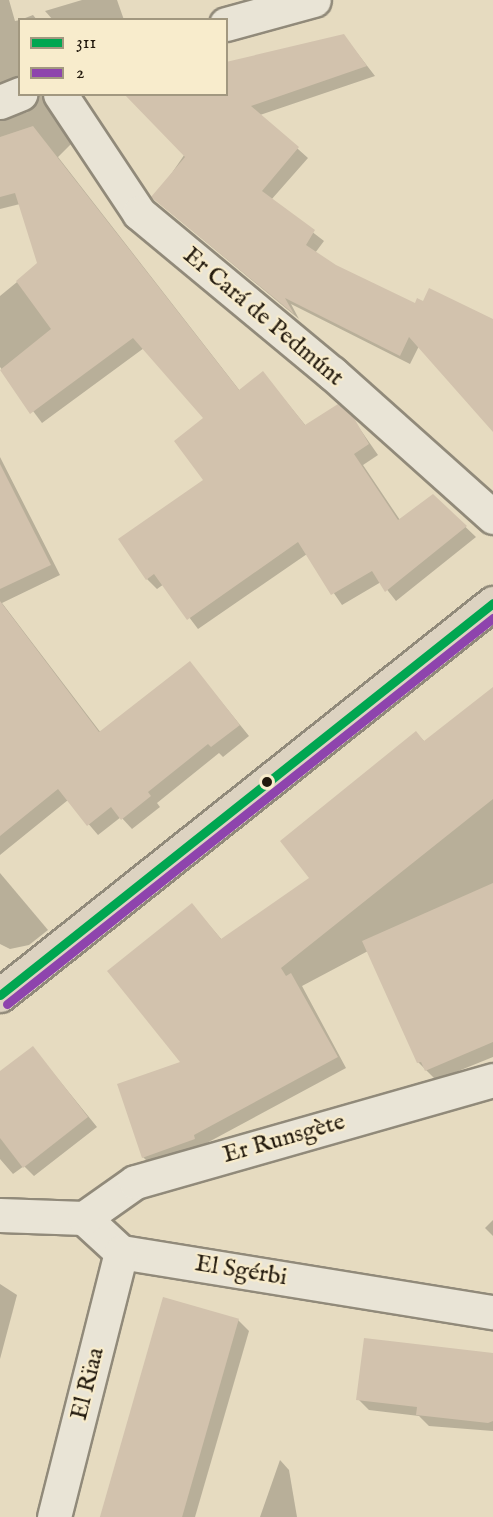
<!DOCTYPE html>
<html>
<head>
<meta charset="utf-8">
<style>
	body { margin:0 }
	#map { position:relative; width:493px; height:1517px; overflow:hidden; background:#e6dbc0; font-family:"IM FELL English",serif }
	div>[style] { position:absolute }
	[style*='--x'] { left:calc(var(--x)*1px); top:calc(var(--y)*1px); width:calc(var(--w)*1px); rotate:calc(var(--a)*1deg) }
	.shadow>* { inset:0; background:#0003 }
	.building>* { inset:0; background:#d2c2ad; transform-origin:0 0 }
	.roads { filter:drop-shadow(2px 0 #918a7a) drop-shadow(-2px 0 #918a7a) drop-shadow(0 2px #918a7a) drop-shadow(0 -2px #918a7a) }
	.street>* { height:33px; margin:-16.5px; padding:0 16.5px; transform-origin:16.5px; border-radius:16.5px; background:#e9e4d6 }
	.primary>* { height:33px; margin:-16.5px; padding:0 16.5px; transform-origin:16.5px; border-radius:16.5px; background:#ddd3c1 }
	.bus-1>* { height:9px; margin:-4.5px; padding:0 4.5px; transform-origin:4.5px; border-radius:4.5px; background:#00a651 }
	.bus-2>* { height:9px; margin:-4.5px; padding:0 4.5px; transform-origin:4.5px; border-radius:4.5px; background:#8e44ad }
	.dots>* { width:16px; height:16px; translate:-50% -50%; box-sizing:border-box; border:3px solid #f8eccc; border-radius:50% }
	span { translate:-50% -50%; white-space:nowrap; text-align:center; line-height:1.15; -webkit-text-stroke:4.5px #f8eccc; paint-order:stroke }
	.street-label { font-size:24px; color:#22190d }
	.legend { position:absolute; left:18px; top:18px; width:210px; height:78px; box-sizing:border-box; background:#f8eccc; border:2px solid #a29880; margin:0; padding:8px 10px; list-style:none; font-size:18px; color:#22190d }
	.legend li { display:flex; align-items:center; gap:12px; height:30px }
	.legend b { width:30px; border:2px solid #a29880 }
</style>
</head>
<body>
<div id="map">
	<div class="shadow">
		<i style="clip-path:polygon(0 0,9px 0,15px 21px,20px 20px,20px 88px,0 98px)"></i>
		<i style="clip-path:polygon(82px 0,117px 0,124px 20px,53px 20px,45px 11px)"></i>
		<i style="clip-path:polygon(33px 15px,37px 20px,20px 20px)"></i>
		<i style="clip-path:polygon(344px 36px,375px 76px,260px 115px,308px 158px,271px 200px,324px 241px,315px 253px,336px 266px,415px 305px,493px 321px,493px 430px,419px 346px,410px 364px,291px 304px,299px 319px,154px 199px,226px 94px)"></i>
		<i style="clip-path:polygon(39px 94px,55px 94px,51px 107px,72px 143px,58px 157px,240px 391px,263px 373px,306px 426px,353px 419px,378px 455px,363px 465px,400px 520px,433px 496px,476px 537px,396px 601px,381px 582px,342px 605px,307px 554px,198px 629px,164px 584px,157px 589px,147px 579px,205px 480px,205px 418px,144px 348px,42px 423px,0 367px,0 296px,39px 264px,20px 204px,0 209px,0 121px,28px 112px)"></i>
		<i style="clip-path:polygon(0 457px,60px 575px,2px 603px,101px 733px,190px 663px,249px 736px,223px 757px,219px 753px,157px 803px,160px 807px,132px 829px,121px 817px,98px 835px,68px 800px,0 855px)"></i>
		<i style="clip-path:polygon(493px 689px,493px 1057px,436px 1080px,418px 1062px,368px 951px,302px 986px,346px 1068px,203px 1145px,204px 1149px,153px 1167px,143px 1157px,183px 1063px,192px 905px,222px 940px,311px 878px,416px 733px,425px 742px)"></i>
		<i style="clip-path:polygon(0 873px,48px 930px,29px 945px,10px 949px,0 944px)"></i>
		<i style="clip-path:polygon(33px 1048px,97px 1127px,34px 1176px,24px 1166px,13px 1174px,0 1159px,0 1073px)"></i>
		<i style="clip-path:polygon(493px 1220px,493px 1236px,485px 1228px)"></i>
		<i style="clip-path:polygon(0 1284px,17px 1295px,0 1359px)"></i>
		<i style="clip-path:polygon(238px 1320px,249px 1331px,195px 1517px,101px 1517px)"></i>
		<i style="clip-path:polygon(493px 1355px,493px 1431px,429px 1426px,419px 1416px,369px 1410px,358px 1399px)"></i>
		<i style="clip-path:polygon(280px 1460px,289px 1470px,297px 1517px,260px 1517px)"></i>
	</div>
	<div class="building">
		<i style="clip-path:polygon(344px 34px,367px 66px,251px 106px,299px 147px,262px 191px,315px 230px,306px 245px,336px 265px,415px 303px,417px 298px,423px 301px,429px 288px,493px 319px,493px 432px,409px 337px,400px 356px,285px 298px,294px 314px,151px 197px,185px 157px,124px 94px,226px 94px,226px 62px)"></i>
		<i style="clip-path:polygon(33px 126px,239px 390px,263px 371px,305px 425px,338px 404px,354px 418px,369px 444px,354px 454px,398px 520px,433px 494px,467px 526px,385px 592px,372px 571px,331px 595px,298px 542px,187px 620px,154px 574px,146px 580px,118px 539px,203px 480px,174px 441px,203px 418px,133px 338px,30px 414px,0 370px,51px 329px,16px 281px,37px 263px,15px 193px,0 197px,0 137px)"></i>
		<i style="clip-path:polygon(0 464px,51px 565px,0 589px)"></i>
		<i style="clip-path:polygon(0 601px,99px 732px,190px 661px,240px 725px,211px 747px,208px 744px,148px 792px,151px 796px,121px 820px,111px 807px,87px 826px,58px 789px,0 836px)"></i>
		<i style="clip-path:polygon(493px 687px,493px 799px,281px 968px,286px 976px,291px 973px,338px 1057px,194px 1135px,195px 1139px,142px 1158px,117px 1084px,180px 1062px,107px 971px,192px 903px,221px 939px,309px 878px,280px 841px,416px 731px,424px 741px)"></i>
		<i style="clip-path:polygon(493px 883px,493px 1042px,425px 1071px,421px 1062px,417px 1063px,362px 941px)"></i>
		<i style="clip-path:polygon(33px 1046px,88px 1117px,23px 1168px,0 1138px,0 1071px)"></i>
		<i style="left:163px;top:1297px;width:79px;height:229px;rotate:16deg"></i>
		<i style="clip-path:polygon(364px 1338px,493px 1353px,493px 1421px,488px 1423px,416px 1415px,417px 1407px,356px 1400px)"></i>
	</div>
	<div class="roads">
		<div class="street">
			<i style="--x:226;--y:24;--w:91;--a:-15.3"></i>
			<i style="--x:60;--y:94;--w:143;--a:56.4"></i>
			<i style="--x:139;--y:213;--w:251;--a:39.7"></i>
			<i style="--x:332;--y:373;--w:216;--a:41.8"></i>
			<i style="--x:0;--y:102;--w:22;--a:-22"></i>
			<i style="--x:0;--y:1215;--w:84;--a:2"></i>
			<i style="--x:84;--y:1218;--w:50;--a:42.6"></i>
			<i style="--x:121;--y:1252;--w:377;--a:9.2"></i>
			<i style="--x:84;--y:1218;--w:62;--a:-35.2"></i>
			<i style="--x:135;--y:1182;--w:372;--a:-15.9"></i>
			<i style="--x:54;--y:1517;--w:273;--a:-75.8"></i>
		</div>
		<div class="primary">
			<i style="--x:0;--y:995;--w:630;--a:-38.49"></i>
		</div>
	</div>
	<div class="bus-1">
		<i style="--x:0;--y:995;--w:630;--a:-38.49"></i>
	</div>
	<div class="bus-2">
		<i style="--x:7;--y:1004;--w:621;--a:-38.46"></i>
	</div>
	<div class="dots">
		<i style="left:267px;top:782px;background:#22190d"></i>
	</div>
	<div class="street-label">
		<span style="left:263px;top:317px;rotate:40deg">Er Cará de Pedmúnt</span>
		<span style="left:284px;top:1139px;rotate:-16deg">Er Runsgète</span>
		<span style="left:241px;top:1271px;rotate:9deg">El Sgérbi</span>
		<span style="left:88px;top:1384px;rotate:-76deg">El Rïaa</span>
	</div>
	<ul class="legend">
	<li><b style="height:8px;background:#00a651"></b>311</li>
	<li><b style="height:8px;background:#8e44ad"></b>2</li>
	</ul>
</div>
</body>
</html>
